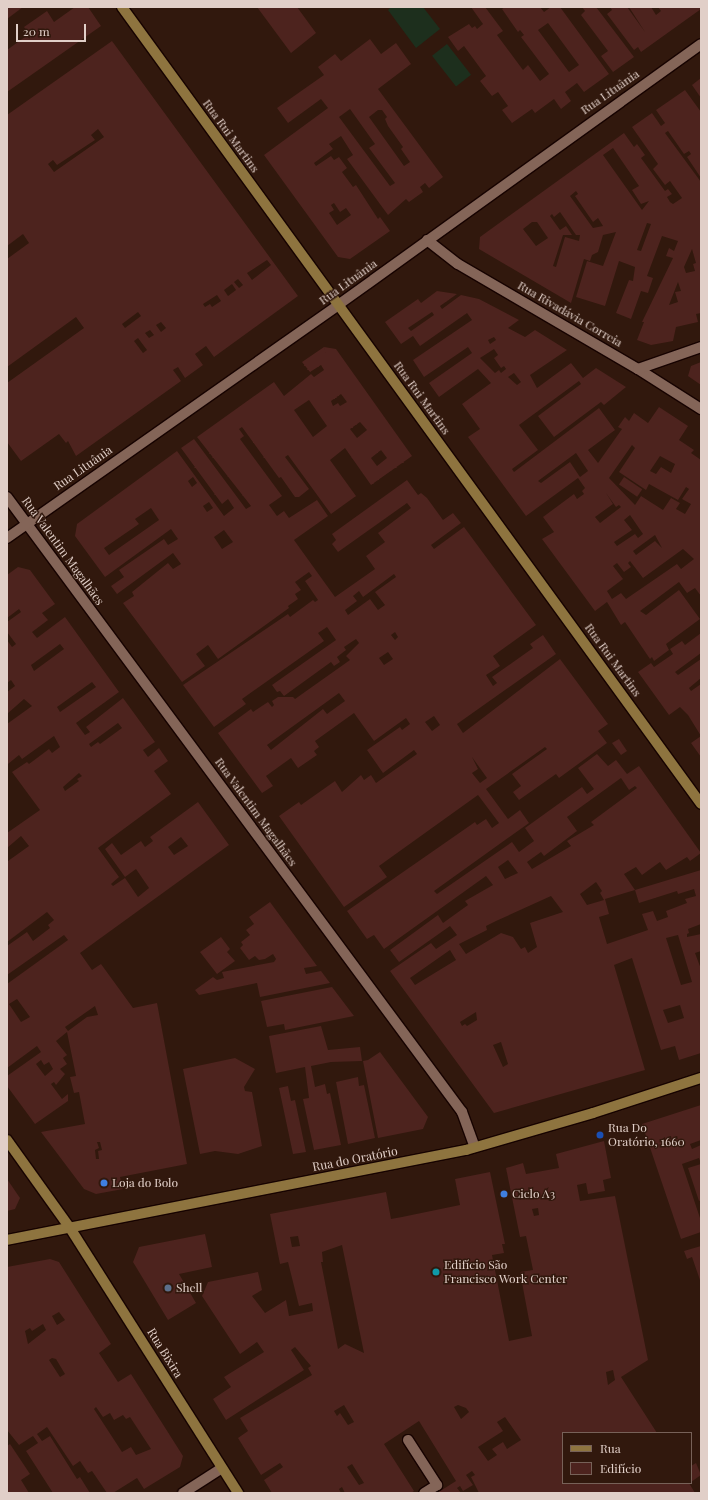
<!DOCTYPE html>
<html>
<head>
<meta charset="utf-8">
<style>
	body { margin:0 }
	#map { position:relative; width:708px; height:1500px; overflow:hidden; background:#31180d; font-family:"Playfair Display",serif }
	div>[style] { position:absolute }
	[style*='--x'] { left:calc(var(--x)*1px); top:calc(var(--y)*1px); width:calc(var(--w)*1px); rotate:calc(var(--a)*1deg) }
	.green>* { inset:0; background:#1d2f1d; transform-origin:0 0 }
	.building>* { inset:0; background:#4d231e; transform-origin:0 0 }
	.roads { filter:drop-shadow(1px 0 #170300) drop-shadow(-1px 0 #170300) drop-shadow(0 1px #170300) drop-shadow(0 -1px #170300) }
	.street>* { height:10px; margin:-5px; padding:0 5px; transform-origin:5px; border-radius:5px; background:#846558 }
	.secondary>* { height:10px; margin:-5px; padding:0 5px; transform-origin:5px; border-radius:5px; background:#8e743f }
	.dots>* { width:11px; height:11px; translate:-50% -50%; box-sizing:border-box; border:2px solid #31180d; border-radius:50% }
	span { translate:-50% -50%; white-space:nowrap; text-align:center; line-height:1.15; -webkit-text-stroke:3px #31180d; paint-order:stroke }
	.street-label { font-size:12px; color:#e1cfc8 }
	.poi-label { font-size:12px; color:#e1cfc8 }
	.left { translate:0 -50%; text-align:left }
	.frame { position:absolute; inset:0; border:8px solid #e1cfc8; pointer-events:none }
	.legend { position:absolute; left:562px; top:1432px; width:130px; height:52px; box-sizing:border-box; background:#31180d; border:1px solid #776158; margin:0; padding:5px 7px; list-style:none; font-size:12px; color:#e1cfc8 }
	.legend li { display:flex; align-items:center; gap:8px; height:20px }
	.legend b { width:20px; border:1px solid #776158 }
	.scale { position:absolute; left:16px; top:24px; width:70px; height:18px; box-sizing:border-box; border:2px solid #e1cfc8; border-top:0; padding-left:5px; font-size:12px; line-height:14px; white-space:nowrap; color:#e1cfc8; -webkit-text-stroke:3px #31180d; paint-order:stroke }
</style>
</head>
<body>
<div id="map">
	<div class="green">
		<i style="clip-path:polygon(391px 7px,423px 7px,440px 29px,416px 48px,388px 10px)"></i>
		<i style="left:447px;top:44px;width:39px;height:19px;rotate:52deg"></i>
	</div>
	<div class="building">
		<i style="clip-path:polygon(7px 7px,23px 7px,7px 19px)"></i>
		<i style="clip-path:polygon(75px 7px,88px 7px,101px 26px,7px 92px,7px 50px,29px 34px,24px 27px,47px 11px,54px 22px)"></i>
		<i style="clip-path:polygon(257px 7px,297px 7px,316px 33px,291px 53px)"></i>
		<i style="clip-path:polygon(evenodd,471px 7px,485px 7px,503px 31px,497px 35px,523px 70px,528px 65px,540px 81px,549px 74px,521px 37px,524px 35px,520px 30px,518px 32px,502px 9px,505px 7px,540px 7px,544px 12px,551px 7px,560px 7px,609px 74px,584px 92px,577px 83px,565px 92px,571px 101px,561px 109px,554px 99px,535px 113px,532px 109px,512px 123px,502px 110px,508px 106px,498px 92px,492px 96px,480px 81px,486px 76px,464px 46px,458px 51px,448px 37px,469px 24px,472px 28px,475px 26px,477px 29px,483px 24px,471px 7px,548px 23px,579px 65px,569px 72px,538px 30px,548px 23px)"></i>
		<i style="clip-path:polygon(582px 7px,596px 7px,634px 57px,613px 72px,601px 56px,608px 51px,581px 15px,585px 11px)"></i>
		<i style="clip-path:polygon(610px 7px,627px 7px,645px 32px,629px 7px,651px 7px,656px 15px,661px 11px,658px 7px,701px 7px,701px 9px,641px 52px,638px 47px,634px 50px,607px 14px,612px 10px)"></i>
		<i style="clip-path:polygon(evenodd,370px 39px,381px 54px,396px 43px,411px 64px,378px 89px,443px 177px,429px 188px,425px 183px,420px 187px,423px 192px,409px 202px,406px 199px,388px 215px,347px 159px,353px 155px,341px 136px,329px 144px,333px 149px,314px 163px,316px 166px,331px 156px,334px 160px,339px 157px,347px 168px,342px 172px,353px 187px,356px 185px,378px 219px,380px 217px,390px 231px,350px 259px,338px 257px,264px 155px,328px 108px,321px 99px,288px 123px,277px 108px,324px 75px,318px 67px,335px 54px,341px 61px,370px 39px,350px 109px,375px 144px,369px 148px,395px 183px,390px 186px,339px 117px,350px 109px,370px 39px,378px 110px,382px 110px,387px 117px,385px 119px,388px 126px,403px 147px,401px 149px,410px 162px,404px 166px,369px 117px,378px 110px,370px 39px,334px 203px,340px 212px,346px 208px,351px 215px,337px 225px,329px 213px,334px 210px,331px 205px,334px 203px)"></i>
		<i style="clip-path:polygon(evenodd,112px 41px,298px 296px,214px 357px,206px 346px,195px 354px,203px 365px,185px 378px,178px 367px,173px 370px,181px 381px,76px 456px,68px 441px,66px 443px,59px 434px,21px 461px,7px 442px,7px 383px,84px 328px,76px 317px,7px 367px,7px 259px,29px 243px,23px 234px,7px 246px,7px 115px,112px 41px,98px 129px,104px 137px,54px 172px,48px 164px,53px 160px,57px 165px,95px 140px,91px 135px,98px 129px,112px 41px,267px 260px,271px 265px,252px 280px,247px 273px,267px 260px,112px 41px,238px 279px,243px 285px,239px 288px,234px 282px,238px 279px,112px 41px,232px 284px,236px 290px,228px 296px,224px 290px,232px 284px,112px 41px,217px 295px,221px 301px,212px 307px,210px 304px,205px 307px,203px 304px,217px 295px,112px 41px,138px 312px,141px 316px,125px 328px,122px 324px,138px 312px,112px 41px,161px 322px,166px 328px,161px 332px,156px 325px,161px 322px,112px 41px,150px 330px,154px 335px,149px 338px,145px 333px,150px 330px,112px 41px,138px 338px,147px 350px,143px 353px,134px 341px,138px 338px)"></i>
		<i style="clip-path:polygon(701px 78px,701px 98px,692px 85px)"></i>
		<i style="clip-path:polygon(evenodd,685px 90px,701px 112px,701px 178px,687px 157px,691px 154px,689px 151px,684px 154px,668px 131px,665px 133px,701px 182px,701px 313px,696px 314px,698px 322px,676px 327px,673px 341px,651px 345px,637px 340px,644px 322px,642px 322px,673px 258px,666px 256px,669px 248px,674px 251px,678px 241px,662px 236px,647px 276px,653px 278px,648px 293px,641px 291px,631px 319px,616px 313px,629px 280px,633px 281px,635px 267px,619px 261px,605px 306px,576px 297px,587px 261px,603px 266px,616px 232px,603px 235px,598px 252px,592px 255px,590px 261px,584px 259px,571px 303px,479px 249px,480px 237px,624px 133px,634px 147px,637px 144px,645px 155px,641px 158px,665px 191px,668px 189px,672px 194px,667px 197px,670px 202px,673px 204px,682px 198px,670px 181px,665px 185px,653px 169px,658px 164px,632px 127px,652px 113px,661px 126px,665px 123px,656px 110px,685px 90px,613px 148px,639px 186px,632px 190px,641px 204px,649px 201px,642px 210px,603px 155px,613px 148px,685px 90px,576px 191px,578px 194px,575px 196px,593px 222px,598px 218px,603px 226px,593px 228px,570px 196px,576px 191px,685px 90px,560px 212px,576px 235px,580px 235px,579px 241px,565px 237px,556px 267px,553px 266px,563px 235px,572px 235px,566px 226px,560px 230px,550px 216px,552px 214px,554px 217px,560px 212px,685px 90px,532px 222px,537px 222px,548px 238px,536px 246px,523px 229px,532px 222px,685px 90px,647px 223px,651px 224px,641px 251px,637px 250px,647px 223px,685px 90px,692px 249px,696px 263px,693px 264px,695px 271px,686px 273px,684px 267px,692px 249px,685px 90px,678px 282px,681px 291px,675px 292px,678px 302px,669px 305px,678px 282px)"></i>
		<i style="clip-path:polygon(evenodd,437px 291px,457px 294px,440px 306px,442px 309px,461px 295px,479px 299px,519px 320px,508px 328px,525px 337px,535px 330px,567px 350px,530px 375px,537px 388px,571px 363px,583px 378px,596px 368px,626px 387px,604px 405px,601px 402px,554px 437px,538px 416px,581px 384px,579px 381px,519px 425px,538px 450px,512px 469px,514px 472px,599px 408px,615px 430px,588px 450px,598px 463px,622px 429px,618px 427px,625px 417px,629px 421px,634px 413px,648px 423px,659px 407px,688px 426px,679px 440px,694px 450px,691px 453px,701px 460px,701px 596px,695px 588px,687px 593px,679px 582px,640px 611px,646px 615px,679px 590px,700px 619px,666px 644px,669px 650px,654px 661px,652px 657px,650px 659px,625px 622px,621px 625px,607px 602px,595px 611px,542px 539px,554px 532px,543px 517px,574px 494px,577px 499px,584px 494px,582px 491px,585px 488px,578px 478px,526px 516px,468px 437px,480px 429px,462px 404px,491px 383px,478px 369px,439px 397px,429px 383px,472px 353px,468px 347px,424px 377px,413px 360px,472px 320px,467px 313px,420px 346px,413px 336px,401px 344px,385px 322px,418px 299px,421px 303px,437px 291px,432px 312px,434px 315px,411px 331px,408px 328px,432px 312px,437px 291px,494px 337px,496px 340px,490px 344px,488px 340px,494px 337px,437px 291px,494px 349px,498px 355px,494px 358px,501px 368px,504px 366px,506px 369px,501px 373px,499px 370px,495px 373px,480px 358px,494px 349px,437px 291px,514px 373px,521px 382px,517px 385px,508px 377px,514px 373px,437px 291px,632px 445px,635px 448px,619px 472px,646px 490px,649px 484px,678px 500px,686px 487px,689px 489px,682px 499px,691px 504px,685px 514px,676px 509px,680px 503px,671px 498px,663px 510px,641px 496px,635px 505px,609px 478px,632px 445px,437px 291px,576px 453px,588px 471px,580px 477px,570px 462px,541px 483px,538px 481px,576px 453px,437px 291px,660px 456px,675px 464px,671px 473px,661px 467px,656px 474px,650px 471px,660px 456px,437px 291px,606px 493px,616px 507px,619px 505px,621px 507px,600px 523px,595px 517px,613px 504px,606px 493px,437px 291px,630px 515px,643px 534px,638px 538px,635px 534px,617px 546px,614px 542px,632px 530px,624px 520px,630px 515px,437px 291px,655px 535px,662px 548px,655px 541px,636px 555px,633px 551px,655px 535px,437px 291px,683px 549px,694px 559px,681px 569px,677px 564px,626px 599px,621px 593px,612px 599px,607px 591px,623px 579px,613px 566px,617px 563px,624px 572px,631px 567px,628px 563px,630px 561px,643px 578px,683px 549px)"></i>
		<i style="clip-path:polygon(evenodd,324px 347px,336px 349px,412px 456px,371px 485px,345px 448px,330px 460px,356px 496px,331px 514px,288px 455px,285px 457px,309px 489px,299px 497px,295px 497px,281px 477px,279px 478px,242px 427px,239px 429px,244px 436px,240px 439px,282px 496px,269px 505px,277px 516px,284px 511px,289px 518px,317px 500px,328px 516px,294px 540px,335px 597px,375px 569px,366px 556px,385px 542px,378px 533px,411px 508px,407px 503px,338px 552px,332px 544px,336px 540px,332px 534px,407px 480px,418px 495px,421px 493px,427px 498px,443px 520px,453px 513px,461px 523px,431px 545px,434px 549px,464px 527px,536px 625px,493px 656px,500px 666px,486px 675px,493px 686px,497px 683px,492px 677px,533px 648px,530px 644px,543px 635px,556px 654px,457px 724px,463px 733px,560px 659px,608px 724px,598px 731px,607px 743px,559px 778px,556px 774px,519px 800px,513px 792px,521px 786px,512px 774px,547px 749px,545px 747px,486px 789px,508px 819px,520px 810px,529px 823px,434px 891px,437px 894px,512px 842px,519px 852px,534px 841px,525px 828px,582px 787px,587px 794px,594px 789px,578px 768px,597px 754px,608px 766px,616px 760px,627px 774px,639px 766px,701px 853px,690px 861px,687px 857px,666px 870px,660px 862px,642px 875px,636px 867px,624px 874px,635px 890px,605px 899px,609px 914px,599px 917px,607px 944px,648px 930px,642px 914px,653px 911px,657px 921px,668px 917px,666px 911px,687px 903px,685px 899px,696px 896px,694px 889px,678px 894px,677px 891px,639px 903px,635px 890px,701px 870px,701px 924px,688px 929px,689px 933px,687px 934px,687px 937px,701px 934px,701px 951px,695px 953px,701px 969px,701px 1053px,679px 1060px,675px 1046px,661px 1050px,632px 958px,614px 965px,645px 1070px,494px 1113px,390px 971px,431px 943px,436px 949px,457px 935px,450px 926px,399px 962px,390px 950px,438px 915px,443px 923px,468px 905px,465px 901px,493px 885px,486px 876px,384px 949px,374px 935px,367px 939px,347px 911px,475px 822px,477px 825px,486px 819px,492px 828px,499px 823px,478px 795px,379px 866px,387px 877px,344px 907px,279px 816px,299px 802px,301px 805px,335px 781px,342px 792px,361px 775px,364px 780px,371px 775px,376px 783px,417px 754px,414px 750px,383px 773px,367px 750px,400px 727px,402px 730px,410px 724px,406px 718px,374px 741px,354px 713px,315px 741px,319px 747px,314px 751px,317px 755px,298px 768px,291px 758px,266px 776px,273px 786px,262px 793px,218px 733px,251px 709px,253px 712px,268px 702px,272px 707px,274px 705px,272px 701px,278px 697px,293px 697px,295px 699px,350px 660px,346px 656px,359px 643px,356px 639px,344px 647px,346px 650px,337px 657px,340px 662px,334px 666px,331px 662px,284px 696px,280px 691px,277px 692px,272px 685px,336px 640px,327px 627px,318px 633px,324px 641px,242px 699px,246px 704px,214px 727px,183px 685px,288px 614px,290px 617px,313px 600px,315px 602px,318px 600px,305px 581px,312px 576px,309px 572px,295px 582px,301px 590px,295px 594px,298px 599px,288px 606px,289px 608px,218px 659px,208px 645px,196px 654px,205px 666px,182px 682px,123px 603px,134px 596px,132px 592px,168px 563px,173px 569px,181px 564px,173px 553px,117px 594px,111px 586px,124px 577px,119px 570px,164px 539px,168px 545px,178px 539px,171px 529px,105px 577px,75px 536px,77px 524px,177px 451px,224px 516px,234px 508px,228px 499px,222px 504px,181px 448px,194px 439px,246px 509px,251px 506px,197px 437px,274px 382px,284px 396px,311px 374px,314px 377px,324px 370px,321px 365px,310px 372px,302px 362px,324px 347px,341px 394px,347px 402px,340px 406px,338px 403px,333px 406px,331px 401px,341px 394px,324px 347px,309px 400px,327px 426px,313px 437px,294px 410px,309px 400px,324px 347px,360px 422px,367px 430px,357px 438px,350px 429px,360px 422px,324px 347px,381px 450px,387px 458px,377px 466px,371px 458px,381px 450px,324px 347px,193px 477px,197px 483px,192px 487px,188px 481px,193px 477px,324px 347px,209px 502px,213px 508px,207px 512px,203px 506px,209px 502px,324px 347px,151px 508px,159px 520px,109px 555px,104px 548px,139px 524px,135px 519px,151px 508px,324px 347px,224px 530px,233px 542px,222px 549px,214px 537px,224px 530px,324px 347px,394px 574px,396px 577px,375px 592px,385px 605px,378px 610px,370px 599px,348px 615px,345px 610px,357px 601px,353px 596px,359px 591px,363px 597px,394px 574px,324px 347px,395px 632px,398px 637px,395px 640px,391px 635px,395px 632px,324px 347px,388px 652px,393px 659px,384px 665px,379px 658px,388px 652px,324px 347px,339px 693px,345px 701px,327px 714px,323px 709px,271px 750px,267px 745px,339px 693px,324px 347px,434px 716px,440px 725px,432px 731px,425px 722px,434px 716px,324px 347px,472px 757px,487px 778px,480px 783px,472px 773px,478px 769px,472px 757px,324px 347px,621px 778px,629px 790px,635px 786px,637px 788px,591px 822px,594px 825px,567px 841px,571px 846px,532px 869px,527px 862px,541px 852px,544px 856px,577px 831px,567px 817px,621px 778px,324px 347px,508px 860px,518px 873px,505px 879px,498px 867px,508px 860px,324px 347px,596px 882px,602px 891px,600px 893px,604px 900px,587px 905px,580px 894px,596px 882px,324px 347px,551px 896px,563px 912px,530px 923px,537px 947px,528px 953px,525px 947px,521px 949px,513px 937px,501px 933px,466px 954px,459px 944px,487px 930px,486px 926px,496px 921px,551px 896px,324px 347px,678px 935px,692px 982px,681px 985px,666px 938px,678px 935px,324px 347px,450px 950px,456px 960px,415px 985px,410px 978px,450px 950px,324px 347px,680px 1005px,684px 1018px,668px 1023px,663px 1010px,680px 1005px,324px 347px,476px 1012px,477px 1020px,467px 1026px,465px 1024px,462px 1026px,460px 1022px,476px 1012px,324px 347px,501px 1042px,508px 1064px,503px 1067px,493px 1045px,501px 1042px)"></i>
		<i style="clip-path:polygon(701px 362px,701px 385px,688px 376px,691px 366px)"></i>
		<i style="left:624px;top:477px;width:22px;height:9px;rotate:34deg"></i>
		<i style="clip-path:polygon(evenodd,18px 567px,30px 570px,55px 604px,42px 613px,48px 620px,32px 632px,37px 638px,65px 617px,119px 692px,76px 723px,85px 735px,90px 732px,86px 727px,123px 698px,155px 742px,143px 750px,148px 757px,159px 748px,168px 761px,154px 771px,171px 794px,98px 848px,119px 877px,111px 884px,113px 886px,125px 878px,138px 897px,149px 888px,136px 869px,125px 877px,105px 849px,112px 843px,121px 855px,141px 841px,145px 847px,153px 841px,150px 837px,198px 802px,229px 845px,80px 953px,92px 970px,101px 964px,133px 1008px,157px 1003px,187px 1164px,120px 1177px,123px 1189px,96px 1194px,84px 1189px,41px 1132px,85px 1124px,79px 1092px,74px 1093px,70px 1077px,76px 1076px,67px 1032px,56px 1041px,67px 1055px,63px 1058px,67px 1064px,60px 1069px,65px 1074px,56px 1085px,54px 1082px,51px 1084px,62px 1099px,68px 1094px,68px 1101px,35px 1124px,7px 1086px,7px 1076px,41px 1052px,37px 1046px,7px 1068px,7px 984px,68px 940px,64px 935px,7px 975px,7px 946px,27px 932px,33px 941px,50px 928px,48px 925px,54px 920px,47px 912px,7px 942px,7px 859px,8px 861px,29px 846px,21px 836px,7px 848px,7px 833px,40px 810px,12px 772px,27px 762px,29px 764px,49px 749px,52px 753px,60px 747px,54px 736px,22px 759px,19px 755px,8px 764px,7px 762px,7px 724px,32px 706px,24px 699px,7px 714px,7px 692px,15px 686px,11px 680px,7px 683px,7px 640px,12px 647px,16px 644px,7px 632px,7px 622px,21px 612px,19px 609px,7px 618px,7px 575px,18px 567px,60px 644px,64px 649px,34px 671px,31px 665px,60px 644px,18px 567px,92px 682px,96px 687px,60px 712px,57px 707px,92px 682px,18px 567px,118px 723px,122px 728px,100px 744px,98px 742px,91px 747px,89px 744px,118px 723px,18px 567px,79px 773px,82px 776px,77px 779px,79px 781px,65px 791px,63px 787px,79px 773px,18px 567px,181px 837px,188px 846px,174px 855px,168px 847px,181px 837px,18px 567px,17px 999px,30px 1017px,21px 1022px,9px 1004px,17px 999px,18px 567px,95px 1006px,98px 1015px,87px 1017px,68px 1031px,65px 1027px,95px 1006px,18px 567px,41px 1060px,44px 1065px,49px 1062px,53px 1069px,45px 1076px,36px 1064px,41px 1060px,18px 567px,97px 1142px,100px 1142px,102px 1150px,98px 1151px,99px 1159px,96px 1159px,95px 1150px,99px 1148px,97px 1142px)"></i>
		<i style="clip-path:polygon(701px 633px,701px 653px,675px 672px,678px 675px,701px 659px,701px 678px,689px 688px,691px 691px,701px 684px,701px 757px,691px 743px,701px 736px,688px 715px,680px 707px,669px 715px,638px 672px,651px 663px,654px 667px,673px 654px,670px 649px,682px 641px,685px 645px)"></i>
		<i style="clip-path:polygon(619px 739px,627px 751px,621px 755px,612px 743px)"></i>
		<i style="clip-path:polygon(270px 902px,317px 966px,304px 968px,306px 974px,321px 971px,330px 983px,260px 997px,257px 983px,199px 995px,195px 990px,213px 977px,217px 980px,224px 978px,222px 972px,274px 962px,276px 959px,273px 954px,265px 959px,259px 960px,255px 956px,249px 960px,240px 948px,243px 945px,241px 942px,250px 935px,246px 930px,254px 924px,249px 917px)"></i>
		<i style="clip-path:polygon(221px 937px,230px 949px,227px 952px,235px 961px,217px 974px,200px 952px)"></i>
		<i style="clip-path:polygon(332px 987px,354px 1016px,285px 1030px,284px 1024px,267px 1027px,261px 1001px)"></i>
		<i style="clip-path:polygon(321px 1026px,328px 1050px,360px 1047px,362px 1061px,331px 1062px,311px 1066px,315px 1087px,325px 1084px,327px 1094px,330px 1093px,341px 1145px,314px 1150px,303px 1099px,309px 1098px,305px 1067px,276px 1073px,269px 1036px)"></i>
		<i style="clip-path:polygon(380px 1052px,428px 1117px,423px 1129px,378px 1138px,363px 1061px,368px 1060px)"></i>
		<i style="clip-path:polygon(235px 1058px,255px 1069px,244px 1087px,245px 1091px,252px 1092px,262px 1146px,238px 1154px,215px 1151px,200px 1154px,183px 1069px)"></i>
		<i style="clip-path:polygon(358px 1077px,359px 1086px,364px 1085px,375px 1138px,348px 1144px,336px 1082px)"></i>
		<i style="clip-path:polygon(288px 1086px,291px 1101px,295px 1100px,306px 1152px,293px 1154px,279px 1088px)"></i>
		<i style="clip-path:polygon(701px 1105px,701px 1140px,690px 1144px,692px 1149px,701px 1145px,701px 1200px,699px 1201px,688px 1168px,701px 1164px,699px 1158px,682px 1164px,701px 1221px,701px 1232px,681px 1239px,642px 1124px)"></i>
		<i style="clip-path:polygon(evenodd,604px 1141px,611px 1178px,603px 1180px,605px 1191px,588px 1194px,586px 1183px,577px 1185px,580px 1201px,615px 1196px,648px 1360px,621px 1377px,657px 1433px,563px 1433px,563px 1483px,689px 1483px,695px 1493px,479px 1493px,471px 1477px,475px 1475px,472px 1471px,466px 1475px,473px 1485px,463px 1491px,460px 1486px,457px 1488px,461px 1493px,437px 1493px,456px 1481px,419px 1421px,384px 1444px,414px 1491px,411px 1493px,345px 1493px,342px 1487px,339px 1489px,341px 1493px,272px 1493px,264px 1480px,283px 1467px,280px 1463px,261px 1475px,238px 1438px,248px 1431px,240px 1418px,312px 1375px,308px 1368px,311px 1366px,295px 1347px,291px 1350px,304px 1370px,226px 1420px,213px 1399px,231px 1387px,224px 1377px,264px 1352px,257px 1342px,240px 1354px,202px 1296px,208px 1282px,258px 1272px,262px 1290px,252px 1296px,265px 1313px,286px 1300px,289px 1316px,313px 1311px,312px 1303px,299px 1306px,288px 1262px,280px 1264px,270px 1214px,386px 1192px,391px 1219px,402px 1217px,460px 1205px,455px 1179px,490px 1172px,505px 1244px,502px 1244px,504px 1253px,492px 1255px,509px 1341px,532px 1336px,520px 1272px,533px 1270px,526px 1236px,520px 1237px,506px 1168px,523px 1163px,526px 1174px,559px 1168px,556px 1154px,604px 1141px,538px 1208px,539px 1215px,534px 1216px,532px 1209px,538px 1208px,604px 1141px,298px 1236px,300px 1246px,292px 1247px,290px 1237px,298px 1236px,604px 1141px,342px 1245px,364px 1353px,345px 1344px,338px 1349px,321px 1262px,323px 1262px,322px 1252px,342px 1245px,604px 1141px,613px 1370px,615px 1380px,608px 1385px,606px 1372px,613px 1370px,604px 1141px,344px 1405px,354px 1422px,348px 1425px,340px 1413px,337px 1416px,334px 1411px,344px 1405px,604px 1141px,458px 1405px,466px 1408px,469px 1412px,461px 1419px,454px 1407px,458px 1405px,604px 1141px,505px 1417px,521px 1440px,507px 1449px,503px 1442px,492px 1449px,497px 1455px,488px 1461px,478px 1447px,503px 1431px,497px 1422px,505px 1417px,604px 1141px,352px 1464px,364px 1483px,359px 1485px,347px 1467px,352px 1464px)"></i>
		<i style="clip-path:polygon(7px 1179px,20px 1198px,15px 1209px,7px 1211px)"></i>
		<i style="clip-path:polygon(205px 1234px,212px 1267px,179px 1274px,196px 1303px,168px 1320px,133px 1262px,139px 1247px)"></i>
		<i style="clip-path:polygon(701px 1246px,701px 1283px,692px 1257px,687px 1259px,684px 1251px)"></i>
		<i style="clip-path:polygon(evenodd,50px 1259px,59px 1262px,111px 1344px,99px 1353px,118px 1382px,131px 1374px,183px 1456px,180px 1467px,144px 1489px,137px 1478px,113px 1493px,107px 1493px,92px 1471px,88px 1473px,80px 1461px,73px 1466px,47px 1427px,37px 1434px,42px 1441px,50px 1436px,77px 1479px,80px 1477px,90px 1493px,53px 1493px,26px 1451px,38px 1443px,33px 1436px,19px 1445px,7px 1430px,7px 1267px,50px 1259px,59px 1312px,65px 1320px,57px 1325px,52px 1316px,59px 1312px,50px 1259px,43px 1324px,46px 1330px,28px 1344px,25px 1331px,30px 1328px,32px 1331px,43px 1324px,50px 1259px,52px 1358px,56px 1359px,65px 1374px,60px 1377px,49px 1360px,52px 1358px,50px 1259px,96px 1407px,103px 1417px,110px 1413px,114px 1420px,123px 1415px,126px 1419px,130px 1417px,151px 1449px,136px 1455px,131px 1447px,122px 1452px,94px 1409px,96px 1407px)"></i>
		<i style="clip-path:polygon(10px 1444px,30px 1474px,21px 1480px,29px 1493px,7px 1493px,7px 1446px)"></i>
		<i style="clip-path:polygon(696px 1463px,701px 1475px,691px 1482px,691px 1466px)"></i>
	</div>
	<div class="roads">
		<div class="street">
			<i style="--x:427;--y:240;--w:39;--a:38"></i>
			<i style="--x:458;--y:264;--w:208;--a:30.3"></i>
			<i style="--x:638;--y:369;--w:75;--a:32.4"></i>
			<i style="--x:638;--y:369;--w:67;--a:-19.2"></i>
			<i style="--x:7;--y:497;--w:765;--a:53.5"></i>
			<i style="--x:462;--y:1112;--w:37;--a:70"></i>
			<i style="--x:7;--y:538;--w:405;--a:-35.1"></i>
			<i style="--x:338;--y:305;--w:447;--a:-35.7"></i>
			<i style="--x:408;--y:1440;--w:54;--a:57.2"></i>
			<i style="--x:437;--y:1485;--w:15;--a:148"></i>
			<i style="--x:183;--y:1493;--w:46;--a:-32.7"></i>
		</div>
		<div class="secondary">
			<i style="--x:122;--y:7;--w:985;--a:54"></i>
			<i style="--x:7;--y:1140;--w:108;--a:54.4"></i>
			<i style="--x:70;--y:1228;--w:314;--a:57.6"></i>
			<i style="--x:7;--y:1240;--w:468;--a:-11.1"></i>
			<i style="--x:466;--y:1150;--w:132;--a:-16.2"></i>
			<i style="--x:593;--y:1113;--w:114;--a:-18"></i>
		</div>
	</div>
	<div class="dots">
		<i style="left:600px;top:1135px;background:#1a4fb4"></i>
		<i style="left:104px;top:1183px;background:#3f7fe0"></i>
		<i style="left:504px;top:1194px;background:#3f7fe0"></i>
		<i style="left:436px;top:1272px;background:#0f9aa8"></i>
		<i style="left:168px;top:1288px;background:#5c6f8a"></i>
	</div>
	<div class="street-label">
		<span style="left:610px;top:92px;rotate:-35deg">Rua Lituânia</span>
		<span style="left:231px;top:136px;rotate:54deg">Rua Rui Martins</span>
		<span style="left:348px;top:282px;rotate:-36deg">Rua Lituânia</span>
		<span style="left:570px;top:314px;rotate:30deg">Rua Rivadávia Correia</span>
		<span style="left:422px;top:398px;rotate:54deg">Rua Rui Martins</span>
		<span style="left:83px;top:468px;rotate:-35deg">Rua Lituânia</span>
		<span style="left:63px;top:551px;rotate:54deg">Rua Valentim Magalhães</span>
		<span style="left:613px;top:660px;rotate:54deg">Rua Rui Martins</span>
		<span style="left:256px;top:812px;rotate:54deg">Rua Valentim Magalhães</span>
		<span style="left:355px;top:1159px;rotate:-11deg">Rua do Oratório</span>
		<span style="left:165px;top:1353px;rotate:58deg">Rua Bixira</span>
	</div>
	<div class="poi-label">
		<span class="left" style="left:608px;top:1135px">Rua Do<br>Oratório, 1660</span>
		<span class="left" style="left:112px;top:1183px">Loja do Bolo</span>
		<span class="left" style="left:512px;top:1194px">Ciclo A3</span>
		<span class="left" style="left:444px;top:1272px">Edifício São<br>Francisco Work Center</span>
		<span class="left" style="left:176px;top:1288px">Shell</span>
	</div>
	<div class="frame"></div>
	<ul class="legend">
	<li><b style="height:5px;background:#8e743f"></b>Rua</li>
	<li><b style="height:11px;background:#4d231e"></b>Edifício</li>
	</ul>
	<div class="scale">20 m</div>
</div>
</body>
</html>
